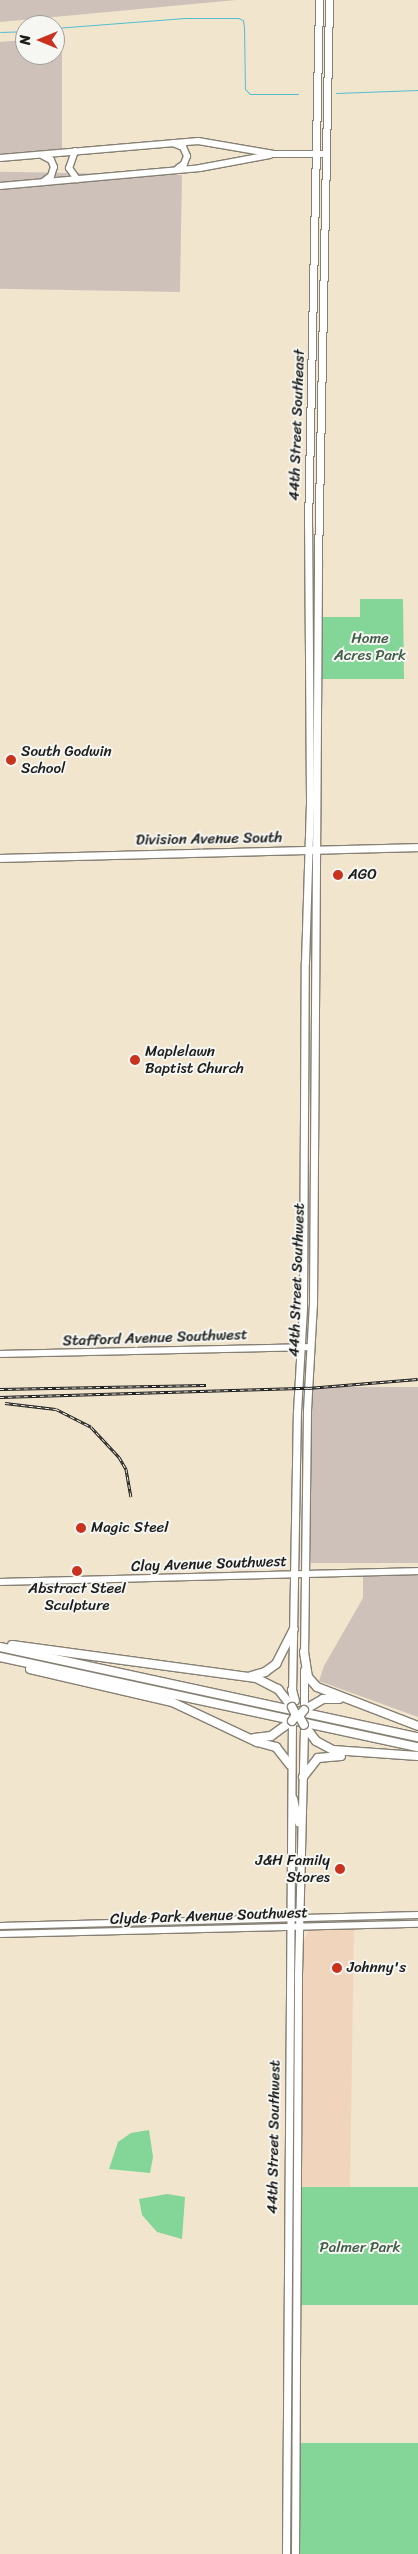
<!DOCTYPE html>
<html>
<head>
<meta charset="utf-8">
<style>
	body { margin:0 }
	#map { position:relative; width:418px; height:2554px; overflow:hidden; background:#f1e5cd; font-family:Sriracha,sans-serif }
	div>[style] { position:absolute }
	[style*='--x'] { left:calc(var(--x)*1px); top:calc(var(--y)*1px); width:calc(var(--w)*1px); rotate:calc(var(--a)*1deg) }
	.built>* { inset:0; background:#f0d5bc }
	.industrial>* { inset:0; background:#cec1b9; transform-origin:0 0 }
	.green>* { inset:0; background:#83d697; transform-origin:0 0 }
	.stream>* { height:1px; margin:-0.5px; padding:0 0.5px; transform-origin:0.5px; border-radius:0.5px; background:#55bed1 }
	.roads { filter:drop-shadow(1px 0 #868074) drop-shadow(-1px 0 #868074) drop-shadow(0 1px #868074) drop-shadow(0 -1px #868074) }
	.secondary>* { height:6px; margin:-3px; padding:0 3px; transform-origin:3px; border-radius:3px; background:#fff }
	.primary>* { height:7px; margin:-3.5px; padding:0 3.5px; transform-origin:3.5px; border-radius:3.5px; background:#fff }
	.highway>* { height:8px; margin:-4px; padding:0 4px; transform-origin:4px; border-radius:4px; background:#fff }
	.rail>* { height:3px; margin-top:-1.5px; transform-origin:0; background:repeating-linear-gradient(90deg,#f6f6f2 0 4px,#1c1c1c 0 8px); box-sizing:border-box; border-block:1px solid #1c1c1c }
	.bridges { filter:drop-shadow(1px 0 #868074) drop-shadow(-1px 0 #868074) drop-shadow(0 1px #868074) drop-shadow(0 -1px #868074) }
	.highway-bridge>* { height:8px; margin:-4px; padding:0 4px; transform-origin:4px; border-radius:4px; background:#fff }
	.dots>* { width:14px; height:14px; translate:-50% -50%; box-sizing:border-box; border:2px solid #f6f6f2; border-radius:50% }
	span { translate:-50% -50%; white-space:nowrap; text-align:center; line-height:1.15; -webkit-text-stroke:4px #f6f6f2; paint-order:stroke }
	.street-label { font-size:15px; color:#1c1c1c }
	.park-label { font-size:15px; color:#405d47 }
	.poi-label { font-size:15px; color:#1c1c1c }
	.left { translate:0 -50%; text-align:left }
	.right { translate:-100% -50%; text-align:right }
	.north { position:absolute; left:15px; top:15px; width:50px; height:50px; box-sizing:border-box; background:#f6f6f2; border:1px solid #9f9f9c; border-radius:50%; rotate:270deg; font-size:14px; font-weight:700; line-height:20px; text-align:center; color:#1c1c1c }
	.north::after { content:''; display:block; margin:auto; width:18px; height:22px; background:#c8321e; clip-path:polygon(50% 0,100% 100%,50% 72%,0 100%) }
</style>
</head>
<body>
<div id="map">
	<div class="built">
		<i style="clip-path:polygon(354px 1927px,350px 2188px,299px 2189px,304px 1939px,309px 1930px)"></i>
	</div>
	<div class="industrial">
		<i style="clip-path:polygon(0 0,236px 0,0 22px)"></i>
		<i style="clip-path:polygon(62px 37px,62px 149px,0 154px,0 42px,25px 40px,25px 55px,55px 55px,55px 38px)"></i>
		<i style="left:182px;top:175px;width:117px;height:183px;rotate:91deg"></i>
		<i style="left:418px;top:1387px;width:176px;height:107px;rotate:90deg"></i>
		<i style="clip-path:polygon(418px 1574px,418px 1717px,319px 1681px,324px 1666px,363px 1598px,363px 1575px)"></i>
	</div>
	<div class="green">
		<i style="clip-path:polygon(360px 599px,403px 599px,404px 679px,321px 679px,321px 617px,360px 617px)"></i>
		<i style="clip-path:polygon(149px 2130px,153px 2157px,150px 2173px,109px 2169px,118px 2142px,131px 2133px)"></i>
		<i style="left:418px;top:2187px;width:118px;height:117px;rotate:90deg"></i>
		<i style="clip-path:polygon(167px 2194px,185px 2197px,182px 2239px,157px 2232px,142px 2215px,139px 2199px)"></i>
		<i style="left:300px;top:2443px;width:118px;height:111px"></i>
	</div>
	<div class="stream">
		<i style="--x:55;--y:28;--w:130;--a:-4.4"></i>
		<i style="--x:185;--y:18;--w:53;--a:0"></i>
		<i style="--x:238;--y:18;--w:5;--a:22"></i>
		<i style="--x:243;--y:20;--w:7;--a:82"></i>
		<i style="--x:244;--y:27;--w:62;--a:89.1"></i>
		<i style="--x:245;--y:89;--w:7;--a:45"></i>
		<i style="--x:250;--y:94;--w:48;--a:0"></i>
		<i style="--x:0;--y:32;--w:25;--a:-2"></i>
		<i style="--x:336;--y:93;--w:82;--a:-2.1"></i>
	</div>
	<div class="roads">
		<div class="secondary">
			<i style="--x:173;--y:143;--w:11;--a:22"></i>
			<i style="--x:183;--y:147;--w:10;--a:66"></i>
			<i style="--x:187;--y:156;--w:9;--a:111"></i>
			<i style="--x:184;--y:164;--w:7;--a:146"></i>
			<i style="--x:75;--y:151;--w:18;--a:109"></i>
			<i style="--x:69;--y:168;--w:14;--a:54"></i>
			<i style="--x:0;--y:158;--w:199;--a:-4.9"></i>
			<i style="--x:198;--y:141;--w:77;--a:9.7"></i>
			<i style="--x:274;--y:154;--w:53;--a:0"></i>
			<i style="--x:43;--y:182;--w:10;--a:-37"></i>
			<i style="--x:51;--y:176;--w:9;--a:-72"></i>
			<i style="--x:54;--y:167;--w:8;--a:-113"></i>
			<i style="--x:51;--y:160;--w:9;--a:-153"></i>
			<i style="--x:0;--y:186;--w:201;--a:-5.1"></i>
			<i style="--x:200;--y:168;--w:71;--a:-10.5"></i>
			<i style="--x:0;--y:1354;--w:311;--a:-1.3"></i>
			<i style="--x:0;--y:1582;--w:418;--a:-1.5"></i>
			<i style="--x:0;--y:1926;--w:418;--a:-1.5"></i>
			<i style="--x:0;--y:1934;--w:418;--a:-1.4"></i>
		</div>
		<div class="primary">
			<i style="--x:0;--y:858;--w:418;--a:-1.5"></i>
			<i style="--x:304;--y:1657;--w:247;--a:-89.3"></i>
			<i style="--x:307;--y:1410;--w:106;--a:-86.8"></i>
			<i style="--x:313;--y:1304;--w:744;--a:-89.61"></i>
			<i style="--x:318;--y:560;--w:560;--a:-88.87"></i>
			<i style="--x:292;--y:1694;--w:282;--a:-89"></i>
			<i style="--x:297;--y:1412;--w:105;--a:-86.7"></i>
			<i style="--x:303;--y:1307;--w:345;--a:-89.7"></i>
			<i style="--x:305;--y:962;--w:162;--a:-88.2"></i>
			<i style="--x:310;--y:800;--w:273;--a:-90.4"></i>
			<i style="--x:308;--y:527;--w:527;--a:-88.8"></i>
			<i style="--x:304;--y:1710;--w:40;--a:-90"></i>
			<i style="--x:293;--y:1798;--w:25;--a:78"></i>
			<i style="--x:286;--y:2554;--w:833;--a:-89.59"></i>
			<i style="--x:295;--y:2554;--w:580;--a:-89.7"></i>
			<i style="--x:298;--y:1974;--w:249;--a:-88.6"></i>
		</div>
		<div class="highway">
			<i style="--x:12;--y:1645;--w:246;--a:7.7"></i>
			<i style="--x:256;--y:1678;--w:25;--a:27"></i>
			<i style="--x:278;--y:1689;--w:23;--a:52"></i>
			<i style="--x:0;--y:1647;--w:428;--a:12.2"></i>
			<i style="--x:304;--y:1652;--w:25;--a:81"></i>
			<i style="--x:308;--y:1677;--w:13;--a:48"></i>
			<i style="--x:317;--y:1687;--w:108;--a:21.1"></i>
			<i style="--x:0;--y:1657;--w:428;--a:12.2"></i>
			<i style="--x:30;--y:1669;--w:146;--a:13.1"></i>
			<i style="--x:172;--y:1702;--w:94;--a:25.2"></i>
			<i style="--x:257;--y:1742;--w:20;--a:15"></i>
			<i style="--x:276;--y:1747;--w:23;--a:52"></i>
			<i style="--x:251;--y:1676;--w:15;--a:-16"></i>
			<i style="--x:265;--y:1672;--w:14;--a:-36"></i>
			<i style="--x:276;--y:1664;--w:39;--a:-63"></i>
			<i style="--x:292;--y:1690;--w:11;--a:75"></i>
			<i style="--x:304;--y:1710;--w:22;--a:-30"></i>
			<i style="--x:323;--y:1699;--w:16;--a:0"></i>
			<i style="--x:304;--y:1725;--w:20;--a:53"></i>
			<i style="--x:316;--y:1741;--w:19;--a:28"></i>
			<i style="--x:333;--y:1750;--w:85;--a:4"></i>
			<i style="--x:254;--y:1738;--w:17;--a:-7"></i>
			<i style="--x:271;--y:1736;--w:26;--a:-36"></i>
			<i style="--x:303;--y:1777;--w:24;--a:-52"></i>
			<i style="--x:318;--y:1758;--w:23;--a:-5"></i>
		</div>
	</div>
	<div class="rail">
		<i style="--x:0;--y:1389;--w:206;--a:-1.1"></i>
		<i style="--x:0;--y:1397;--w:308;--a:-1.7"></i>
		<i style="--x:308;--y:1388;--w:110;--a:-4.7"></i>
		<i style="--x:5;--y:1403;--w:51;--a:6.7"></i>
		<i style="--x:56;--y:1409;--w:39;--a:27"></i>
		<i style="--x:91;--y:1427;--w:41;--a:47"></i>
		<i style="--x:119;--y:1457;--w:14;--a:60"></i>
		<i style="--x:126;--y:1469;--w:28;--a:80"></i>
	</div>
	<div class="bridges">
		<div class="highway-bridge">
			<i style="--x:304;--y:1710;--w:8;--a:130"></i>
			<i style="--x:299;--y:1716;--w:10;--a:61"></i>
			<i style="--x:292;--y:1721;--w:7;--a:-56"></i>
			<i style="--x:296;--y:1715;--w:9;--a:-117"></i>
		</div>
	</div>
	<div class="dots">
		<i style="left:11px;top:760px;background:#c8321e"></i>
		<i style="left:338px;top:875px;background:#c8321e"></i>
		<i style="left:135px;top:1060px;background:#c8321e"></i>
		<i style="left:81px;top:1528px;background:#c8321e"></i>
		<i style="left:77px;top:1571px;background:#c8321e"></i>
		<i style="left:340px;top:1869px;background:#c8321e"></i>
		<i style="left:337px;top:1968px;background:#c8321e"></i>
	</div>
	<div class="street-label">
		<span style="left:297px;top:425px;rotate:-88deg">44th Street Southeast</span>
		<span style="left:209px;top:839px;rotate:-1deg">Division Avenue South</span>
		<span style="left:297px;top:1280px;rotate:-88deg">44th Street Southwest</span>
		<span style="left:155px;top:1338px;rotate:-2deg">Stafford Avenue Southwest</span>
		<span style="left:209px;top:1564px;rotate:-2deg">Clay Avenue Southwest</span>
		<span style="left:209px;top:1916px;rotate:-2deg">Clyde Park Avenue Southwest</span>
		<span style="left:274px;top:2137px;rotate:-89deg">44th Street Southwest</span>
	</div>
	<div class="park-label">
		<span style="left:370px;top:647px">Home<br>Acres Park</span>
		<span style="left:360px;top:2248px">Palmer Park</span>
	</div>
	<div class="poi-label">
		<span class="left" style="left:21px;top:760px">South Godwin<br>School</span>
		<span class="left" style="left:348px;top:875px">AGO</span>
		<span class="left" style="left:145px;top:1060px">Maplelawn<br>Baptist Church</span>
		<span class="left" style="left:91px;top:1528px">Magic Steel</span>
		<span style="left:77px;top:1597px">Abstract Steel<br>Sculpture</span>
		<span class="right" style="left:330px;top:1869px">J&amp;H Family<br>Stores</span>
		<span class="left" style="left:347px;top:1968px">Johnny's</span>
	</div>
	<div class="north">N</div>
</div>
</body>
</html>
